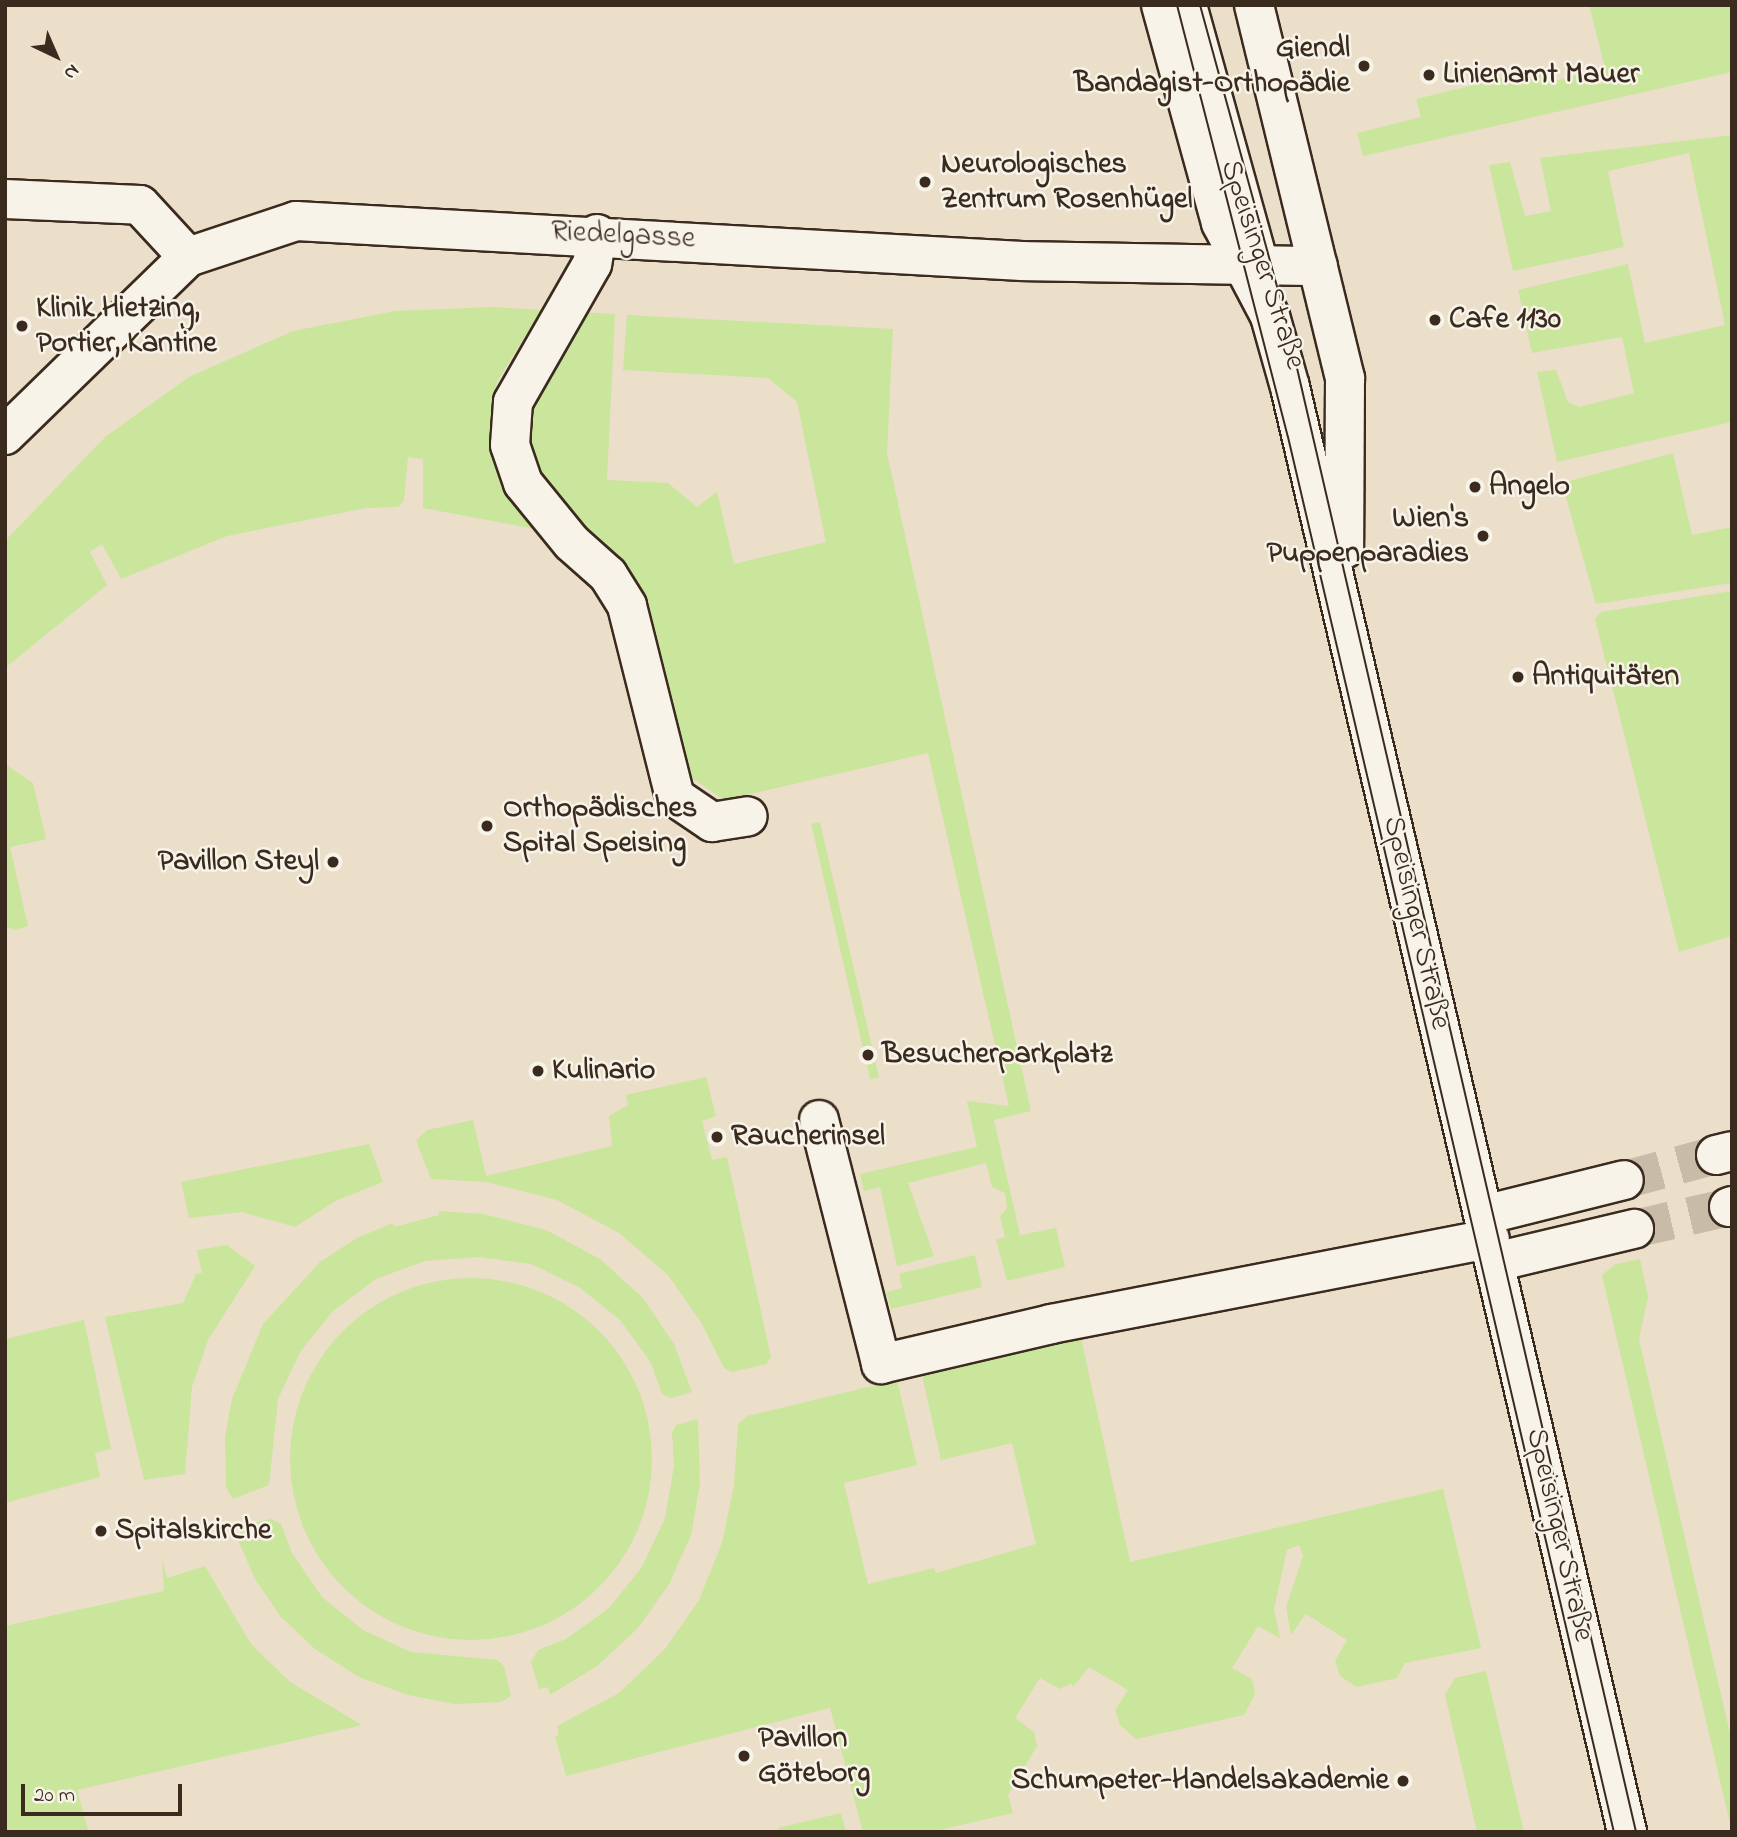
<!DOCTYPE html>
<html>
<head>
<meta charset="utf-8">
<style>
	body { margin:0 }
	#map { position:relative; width:1737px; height:1837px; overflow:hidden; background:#ebdfca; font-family:"Indie Flower",sans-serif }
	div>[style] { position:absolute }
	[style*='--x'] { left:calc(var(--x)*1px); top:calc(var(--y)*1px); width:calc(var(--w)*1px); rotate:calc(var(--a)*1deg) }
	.green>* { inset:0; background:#cae59c; transform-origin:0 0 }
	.round { border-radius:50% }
	.minor-tunnel>* { height:38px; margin-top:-19px; transform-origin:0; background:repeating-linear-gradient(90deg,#c8bba8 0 38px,transparent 0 57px) }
	.roads { filter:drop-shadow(2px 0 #3b2a1e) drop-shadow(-2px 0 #3b2a1e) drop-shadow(0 2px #3b2a1e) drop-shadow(0 -2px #3b2a1e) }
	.minor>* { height:38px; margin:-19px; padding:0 19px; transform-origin:19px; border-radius:19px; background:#f7f3e8 }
	.major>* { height:38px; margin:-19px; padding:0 19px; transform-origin:19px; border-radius:19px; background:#f7f3e8 }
	.tram>* { height:2px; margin:-1px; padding:0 1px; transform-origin:1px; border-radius:1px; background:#3b2a1e }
	.dots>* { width:19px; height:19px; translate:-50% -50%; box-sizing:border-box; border:4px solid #f7f3e8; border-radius:50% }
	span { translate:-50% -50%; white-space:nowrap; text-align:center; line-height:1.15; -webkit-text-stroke:5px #f7f3e8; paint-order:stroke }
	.poi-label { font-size:30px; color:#3b2a1e; font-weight:700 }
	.right { translate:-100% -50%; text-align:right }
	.left { translate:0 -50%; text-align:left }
	.street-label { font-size:30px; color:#3b2a1e }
	.frame { position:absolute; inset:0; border:7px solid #3b2a1e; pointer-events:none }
	.north { position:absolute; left:21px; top:21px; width:70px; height:70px; -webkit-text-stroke:5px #f7f3e8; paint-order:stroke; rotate:136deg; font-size:19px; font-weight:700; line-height:28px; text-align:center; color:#3b2a1e }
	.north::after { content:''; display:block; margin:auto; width:24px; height:32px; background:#3b2a1e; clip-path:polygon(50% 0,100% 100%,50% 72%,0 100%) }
	.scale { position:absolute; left:21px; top:1784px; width:161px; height:32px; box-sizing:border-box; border:4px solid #3b2a1e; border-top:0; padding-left:9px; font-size:21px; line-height:24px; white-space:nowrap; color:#3b2a1e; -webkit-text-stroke:5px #f7f3e8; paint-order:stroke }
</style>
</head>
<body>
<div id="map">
	<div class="green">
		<i style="clip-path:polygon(1589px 5px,1732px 5px,1732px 72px,1363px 156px,1357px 133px,1421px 117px,1416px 99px,1547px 67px,1551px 82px,1605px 68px)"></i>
		<i style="clip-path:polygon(1732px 135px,1732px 422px,1557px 462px,1537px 372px,1556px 370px,1568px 402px,1579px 407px,1634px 393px,1622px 337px,1532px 353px,1518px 290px,1628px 264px,1645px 343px,1725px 325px,1689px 153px,1608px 171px,1624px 247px,1513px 271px,1489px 165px,1510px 162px,1525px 216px,1551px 211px,1540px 158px)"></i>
		<i style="clip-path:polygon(492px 307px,541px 310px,497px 382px,494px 406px,540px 530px,423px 508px,423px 459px,408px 457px,404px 501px,398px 507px,366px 508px,227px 536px,121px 579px,102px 544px,90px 552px,107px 585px,5px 668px,5px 541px,105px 437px,189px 377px,293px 331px,395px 311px)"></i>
		<i style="clip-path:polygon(579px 312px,615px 314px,607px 480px,668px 483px,697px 507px,717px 492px,734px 564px,826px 542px,797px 402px,768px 378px,623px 370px,627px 315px,893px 329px,887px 453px,1031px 1111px,994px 1120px,1020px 1235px,1056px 1228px,1065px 1267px,1007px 1281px,996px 1240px,1005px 1237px,1000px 1217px,1007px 1207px,1005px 1193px,992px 1187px,986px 1163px,908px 1183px,934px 1256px,897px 1266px,880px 1187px,864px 1191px,860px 1174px,977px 1147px,967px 1101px,1009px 1106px,928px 753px,724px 800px,692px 778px,539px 473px,528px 441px,533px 400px)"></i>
		<i style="clip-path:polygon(1673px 453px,1692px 535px,1732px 527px,1732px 583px,1596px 604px,1562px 483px)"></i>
		<i style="clip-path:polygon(1732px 591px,1732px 936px,1679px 952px,1595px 619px,1601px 612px)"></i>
		<i style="clip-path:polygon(5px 764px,33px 783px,46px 839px,10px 847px,28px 926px,15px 930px,5px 926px)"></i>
		<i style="left:820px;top:822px;width:262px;height:9px;rotate:77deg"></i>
		<i style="clip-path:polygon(706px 1077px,716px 1116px,702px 1121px,712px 1160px,727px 1157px,771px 1357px,766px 1364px,732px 1372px,724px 1368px,702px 1324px,668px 1275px,619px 1233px,557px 1200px,487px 1182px,431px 1179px,416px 1140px,427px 1130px,473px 1120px,486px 1176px,612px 1146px,609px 1116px,628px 1105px,626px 1095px)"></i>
		<i style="clip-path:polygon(369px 1144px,383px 1182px,337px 1200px,295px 1227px,242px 1212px,189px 1218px,181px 1182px)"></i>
		<i style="clip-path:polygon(439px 1211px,483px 1214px,546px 1230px,600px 1259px,643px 1298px,674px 1344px,692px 1392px,671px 1398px,662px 1394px,651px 1363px,620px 1320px,579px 1287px,531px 1264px,479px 1257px,425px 1261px,376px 1279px,333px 1311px,300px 1352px,278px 1399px,269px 1485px,233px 1499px,226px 1487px,225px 1437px,232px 1399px,263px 1324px,320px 1262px,357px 1238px,393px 1223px,394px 1227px,439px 1215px)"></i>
		<i style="clip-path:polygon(227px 1245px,255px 1266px,208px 1340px,192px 1387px,185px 1474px,144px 1480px,105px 1317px,183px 1303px,196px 1274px,202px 1273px,197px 1250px)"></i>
		<i style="clip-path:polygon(975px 1255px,982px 1287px,891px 1309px,886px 1292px,902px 1288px,899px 1274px)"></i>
		<i style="clip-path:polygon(1640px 1259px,1648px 1297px,1639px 1339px,1732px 1742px,1732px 1832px,1602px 1275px,1616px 1264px)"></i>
		<i class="round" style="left:290px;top:1278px;width:362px;height:362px"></i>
		<i style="clip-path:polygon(84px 1320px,111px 1449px,95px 1453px,100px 1477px,5px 1503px,5px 1339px)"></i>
		<i style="clip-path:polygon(1081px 1338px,1130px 1562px,1443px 1489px,1481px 1648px,1405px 1663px,1397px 1678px,1357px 1687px,1340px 1676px,1335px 1661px,1347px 1640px,1306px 1614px,1291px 1635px,1286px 1607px,1303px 1556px,1299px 1545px,1287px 1550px,1274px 1609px,1280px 1638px,1258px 1626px,1232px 1668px,1252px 1679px,1255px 1694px,1244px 1715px,1136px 1739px,1120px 1725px,1115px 1710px,1128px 1690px,1089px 1667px,1073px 1687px,1072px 1683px,1060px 1689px,1040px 1678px,1015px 1718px,1034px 1732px,1037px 1746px,1008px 1795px,1013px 1813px,931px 1832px,863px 1832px,830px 1708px,566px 1776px,555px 1736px,559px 1735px,557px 1726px,619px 1693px,665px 1649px,699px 1600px,722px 1543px,734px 1485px,738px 1424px,747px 1416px,897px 1380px,917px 1465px,844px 1483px,868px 1584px,934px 1568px,936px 1573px,1036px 1544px,1012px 1443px,941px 1460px,922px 1375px)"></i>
		<i style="clip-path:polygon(698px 1419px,700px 1484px,691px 1535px,669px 1584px,638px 1628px,597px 1666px,550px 1695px,548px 1687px,539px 1689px,531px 1662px,538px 1650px,566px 1639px,609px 1608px,642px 1567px,665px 1518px,674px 1466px,672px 1432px,676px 1425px)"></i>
		<i style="clip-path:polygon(271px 1519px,281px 1524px,292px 1553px,322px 1597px,363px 1630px,411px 1652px,497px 1660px,504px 1666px,511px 1696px,501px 1702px,454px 1704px,408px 1695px,359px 1677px,315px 1649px,281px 1617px,255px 1579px,236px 1535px,241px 1535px,239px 1526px)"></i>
		<i style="clip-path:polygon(162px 1559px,167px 1578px,205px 1566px,251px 1644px,290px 1682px,362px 1725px,77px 1790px,88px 1830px,5px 1832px,5px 1626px,164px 1591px)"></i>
		<i style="clip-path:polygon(1486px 1671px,1524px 1832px,1477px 1832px,1445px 1695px,1455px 1678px)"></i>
		<i style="clip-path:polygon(841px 1813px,846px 1832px,779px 1832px,778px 1828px)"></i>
	</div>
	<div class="minor-tunnel">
		<i style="--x:1624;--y:1180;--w:95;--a:-15.2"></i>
		<i style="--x:1634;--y:1229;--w:98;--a:-13"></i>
	</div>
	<div class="roads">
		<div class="minor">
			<i style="--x:1187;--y:5;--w:281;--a:74.5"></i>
			<i style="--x:5;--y:199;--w:135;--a:2.5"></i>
			<i style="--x:140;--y:205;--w:71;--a:47.3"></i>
			<i style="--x:597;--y:234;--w:30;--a:99"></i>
			<i style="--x:592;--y:264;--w:159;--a:119.8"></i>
			<i style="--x:513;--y:402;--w:43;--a:94"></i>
			<i style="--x:510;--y:445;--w:40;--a:71.1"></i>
			<i style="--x:523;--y:483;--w:77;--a:50.8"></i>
			<i style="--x:572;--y:543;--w:48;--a:41.6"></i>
			<i style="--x:608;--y:575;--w:36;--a:58"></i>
			<i style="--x:627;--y:606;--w:197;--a:75.9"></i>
			<i style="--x:675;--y:797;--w:45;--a:34"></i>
			<i style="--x:712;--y:822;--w:36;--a:-9"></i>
			<i style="--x:5;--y:435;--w:255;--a:-44.2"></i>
			<i style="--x:188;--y:257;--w:114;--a:-18.4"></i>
			<i style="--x:296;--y:221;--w:727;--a:3.15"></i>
			<i style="--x:1022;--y:261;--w:296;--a:1"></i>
			<i style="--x:819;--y:1120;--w:252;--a:75.7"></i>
			<i style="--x:881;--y:1364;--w:175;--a:-13.2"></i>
			<i style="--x:1051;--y:1324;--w:447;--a:-11"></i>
			<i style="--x:1716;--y:1155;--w:16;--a:-14"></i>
			<i style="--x:1729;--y:1207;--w:3;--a:-18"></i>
			<i style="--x:1484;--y:1215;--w:144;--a:-14"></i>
			<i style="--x:1495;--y:1262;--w:143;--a:-13.4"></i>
		</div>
		<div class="major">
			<i style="--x:1161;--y:5;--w:226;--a:74.6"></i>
			<i style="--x:1221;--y:223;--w:105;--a:62.2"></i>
			<i style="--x:1270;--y:316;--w:74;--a:74.3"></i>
			<i style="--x:1290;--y:387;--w:1484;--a:76.87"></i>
			<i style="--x:1254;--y:5;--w:384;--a:76.3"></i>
			<i style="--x:1345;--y:378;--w:171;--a:90.3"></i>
		</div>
	</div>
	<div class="tram">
		<i style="--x:1177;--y:5;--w:446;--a:75.6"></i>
		<i style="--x:1288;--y:437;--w:1433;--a:76.85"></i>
		<i style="--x:1200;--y:5;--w:318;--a:74.7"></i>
		<i style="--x:1284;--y:312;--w:1560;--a:76.96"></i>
	</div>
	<div class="dots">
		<i style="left:1364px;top:66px;background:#3b2a1e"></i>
		<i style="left:1429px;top:75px;background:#3b2a1e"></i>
		<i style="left:925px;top:182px;background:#3b2a1e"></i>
		<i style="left:1435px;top:320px;background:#3b2a1e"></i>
		<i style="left:22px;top:326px;background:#3b2a1e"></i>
		<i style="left:1475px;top:487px;background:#3b2a1e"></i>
		<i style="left:1483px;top:536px;background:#3b2a1e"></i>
		<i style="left:1518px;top:677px;background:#3b2a1e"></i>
		<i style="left:487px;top:826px;background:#3b2a1e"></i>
		<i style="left:333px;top:862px;background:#3b2a1e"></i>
		<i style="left:868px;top:1055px;background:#3b2a1e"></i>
		<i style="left:538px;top:1071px;background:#3b2a1e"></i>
		<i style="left:717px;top:1137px;background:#3b2a1e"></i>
		<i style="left:101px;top:1531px;background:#3b2a1e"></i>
		<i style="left:744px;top:1756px;background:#3b2a1e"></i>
		<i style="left:1403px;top:1781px;background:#3b2a1e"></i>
	</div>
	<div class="poi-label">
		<span class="right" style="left:1350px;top:66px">Giendl<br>Bandagist-Orthopädie</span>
		<span class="left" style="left:1443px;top:75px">Linienamt Mauer</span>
		<span class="left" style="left:941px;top:182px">Neurologisches<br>Zentrum Rosenhügel</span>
		<span class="left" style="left:36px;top:326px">Klinik Hietzing,<br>Portier, Kantine</span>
		<span class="left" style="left:1449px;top:320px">Cafe 1130</span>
		<span class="left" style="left:1489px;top:487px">Angelo</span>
		<span class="right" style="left:1469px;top:536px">Wien's<br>Puppenparadies</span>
		<span class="left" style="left:1532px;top:677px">Antiquitäten</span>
		<span class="left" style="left:503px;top:826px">Orthopädisches<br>Spital Speising</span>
		<span class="right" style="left:319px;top:862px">Pavillon Steyl</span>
		<span class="left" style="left:882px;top:1055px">Besucherparkplatz</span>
		<span class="left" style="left:552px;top:1071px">Kulinario</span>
		<span class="left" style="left:731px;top:1137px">Raucherinsel</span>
		<span class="left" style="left:115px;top:1531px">Spitalskirche</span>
		<span class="left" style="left:758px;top:1756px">Pavillon<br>Göteborg</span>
		<span class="right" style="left:1389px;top:1781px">Schumpeter-Handelsakademie</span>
	</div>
	<div class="street-label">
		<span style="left:623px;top:236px;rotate:3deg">Riedelgasse</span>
		<span style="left:1262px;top:265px;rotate:72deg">Speisinger Straße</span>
		<span style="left:1416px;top:923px;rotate:77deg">Speisinger Straße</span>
		<span style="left:1559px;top:1535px;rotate:77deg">Speisinger Straße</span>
	</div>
	<div class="frame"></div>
	<div class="north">N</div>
	<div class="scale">20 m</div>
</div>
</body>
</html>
